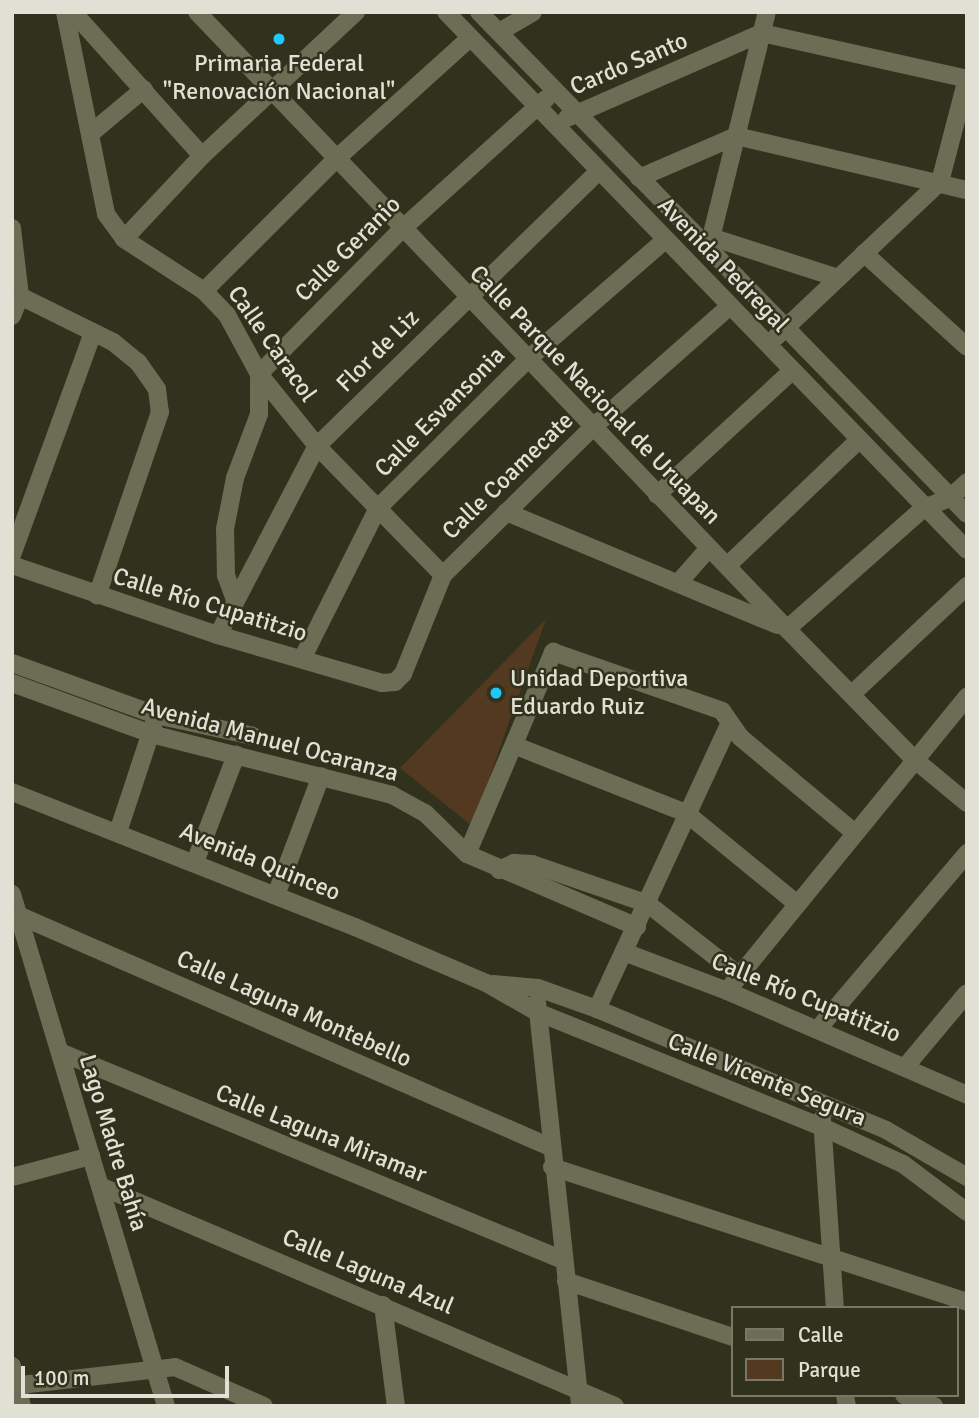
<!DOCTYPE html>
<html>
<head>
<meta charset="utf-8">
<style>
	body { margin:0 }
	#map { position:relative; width:979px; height:1418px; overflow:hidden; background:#31321d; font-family:Signika,sans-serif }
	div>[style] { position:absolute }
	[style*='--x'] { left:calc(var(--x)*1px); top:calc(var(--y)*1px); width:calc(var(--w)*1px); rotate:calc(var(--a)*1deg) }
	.green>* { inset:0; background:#533920 }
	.minor>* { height:18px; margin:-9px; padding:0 9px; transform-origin:9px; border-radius:9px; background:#6b6d55 }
	.dots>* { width:19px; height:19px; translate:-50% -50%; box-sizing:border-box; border:4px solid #31321d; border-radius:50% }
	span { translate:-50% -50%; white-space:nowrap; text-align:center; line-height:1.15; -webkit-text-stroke:5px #31321d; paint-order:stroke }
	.poi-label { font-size:24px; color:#e0e1d4 }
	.left { translate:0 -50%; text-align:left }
	.street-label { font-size:24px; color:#e0e1d4 }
	.frame { position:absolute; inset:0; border:14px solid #e0e1d4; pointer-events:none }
	.legend { position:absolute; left:731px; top:1306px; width:228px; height:91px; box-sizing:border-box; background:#31321d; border:2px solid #777866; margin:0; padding:9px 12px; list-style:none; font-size:21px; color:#e0e1d4 }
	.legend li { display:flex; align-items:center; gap:14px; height:35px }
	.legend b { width:35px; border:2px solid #777866 }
	.scale { position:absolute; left:21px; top:1366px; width:208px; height:32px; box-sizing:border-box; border:4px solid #e0e1d4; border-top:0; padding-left:9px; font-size:21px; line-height:24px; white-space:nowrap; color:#e0e1d4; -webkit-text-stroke:5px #31321d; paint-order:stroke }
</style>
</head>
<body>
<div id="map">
	<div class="green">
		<i style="clip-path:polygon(546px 619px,472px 826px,400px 768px)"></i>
	</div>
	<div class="minor">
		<i style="--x:65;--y:12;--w:206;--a:78.5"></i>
		<i style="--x:106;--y:214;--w:31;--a:54"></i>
		<i style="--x:124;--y:239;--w:95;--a:33"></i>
		<i style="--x:204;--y:291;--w:33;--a:46"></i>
		<i style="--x:227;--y:315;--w:67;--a:61.5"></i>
		<i style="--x:259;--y:374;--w:92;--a:51.1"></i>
		<i style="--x:317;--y:446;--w:180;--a:45.7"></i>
		<i style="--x:73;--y:12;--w:193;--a:48.1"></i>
		<i style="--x:197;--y:12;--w:854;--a:46.28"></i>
		<i style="--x:787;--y:629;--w:182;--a:45.7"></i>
		<i style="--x:914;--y:759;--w:69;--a:39.7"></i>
		<i style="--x:446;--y:12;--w:749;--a:45.92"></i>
		<i style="--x:479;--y:12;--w:700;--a:45.81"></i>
		<i style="--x:499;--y:32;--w:39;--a:-30"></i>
		<i style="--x:567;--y:118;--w:213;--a:-23.6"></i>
		<i style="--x:762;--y:33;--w:210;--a:12.6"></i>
		<i style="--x:90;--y:134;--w:70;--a:-39.8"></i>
		<i style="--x:639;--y:178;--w:106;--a:-23.4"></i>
		<i style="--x:736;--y:136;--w:237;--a:13.2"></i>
		<i style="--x:12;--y:228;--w:68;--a:83.3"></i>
		<i style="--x:20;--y:296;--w:104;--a:26.3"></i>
		<i style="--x:113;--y:342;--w:32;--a:39"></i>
		<i style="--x:138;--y:362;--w:33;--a:55"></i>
		<i style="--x:157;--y:389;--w:23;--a:83"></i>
		<i style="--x:160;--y:412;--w:194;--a:108.9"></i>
		<i style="--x:711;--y:237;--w:133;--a:17.9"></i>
		<i style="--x:124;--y:239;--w:114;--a:-46.8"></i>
		<i style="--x:202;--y:156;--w:211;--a:-43.1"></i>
		<i style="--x:708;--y:250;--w:245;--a:-76.1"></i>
		<i style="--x:864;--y:253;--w:139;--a:42.4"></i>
		<i style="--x:204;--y:291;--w:187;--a:-45"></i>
		<i style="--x:336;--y:159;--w:181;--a:-42.1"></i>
		<i style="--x:12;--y:316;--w:22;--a:-68"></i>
		<i style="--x:776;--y:337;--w:226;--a:-43.4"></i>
		<i style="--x:940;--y:182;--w:107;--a:-75.4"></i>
		<i style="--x:657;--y:495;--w:183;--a:-42.6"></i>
		<i style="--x:506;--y:512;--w:294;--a:22.6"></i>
		<i style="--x:12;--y:555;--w:237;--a:-70"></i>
		<i style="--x:12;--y:565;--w:218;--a:18.8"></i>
		<i style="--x:218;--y:635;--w:171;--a:16.3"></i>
		<i style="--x:382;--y:683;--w:13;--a:-4"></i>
		<i style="--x:395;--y:682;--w:11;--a:-45"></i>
		<i style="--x:403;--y:674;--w:107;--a:-68"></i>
		<i style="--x:443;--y:575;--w:209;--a:-44.6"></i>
		<i style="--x:592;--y:428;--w:183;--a:-41.5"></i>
		<i style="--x:727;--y:566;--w:182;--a:-43.7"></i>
		<i style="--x:679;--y:582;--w:45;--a:-48.6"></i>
		<i style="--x:235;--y:600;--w:27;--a:-110"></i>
		<i style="--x:226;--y:575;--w:46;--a:-91.2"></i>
		<i style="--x:225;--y:529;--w:52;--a:-78.9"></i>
		<i style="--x:235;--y:478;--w:68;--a:-69.4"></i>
		<i style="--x:259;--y:414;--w:40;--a:-90"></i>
		<i style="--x:259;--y:374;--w:204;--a:-45.4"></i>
		<i style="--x:402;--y:229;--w:194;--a:-42.1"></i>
		<i style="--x:787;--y:629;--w:183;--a:-41.5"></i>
		<i style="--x:924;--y:508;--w:28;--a:-21"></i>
		<i style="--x:950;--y:498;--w:23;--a:-43"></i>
		<i style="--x:218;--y:635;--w:213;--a:-62.4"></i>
		<i style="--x:317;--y:446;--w:394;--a:-44.3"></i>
		<i style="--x:302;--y:659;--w:169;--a:-63.3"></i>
		<i style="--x:378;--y:508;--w:210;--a:-44.8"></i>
		<i style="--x:527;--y:360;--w:183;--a:-41"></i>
		<i style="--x:12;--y:663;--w:153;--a:19.9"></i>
		<i style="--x:156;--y:715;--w:99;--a:12.2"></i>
		<i style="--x:12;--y:683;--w:148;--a:20.1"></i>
		<i style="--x:151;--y:734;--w:249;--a:14.2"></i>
		<i style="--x:392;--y:795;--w:38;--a:29"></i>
		<i style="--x:425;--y:813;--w:59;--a:44.3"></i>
		<i style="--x:467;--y:854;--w:185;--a:23.2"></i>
		<i style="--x:852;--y:694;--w:158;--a:-43.2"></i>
		<i style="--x:516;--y:746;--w:183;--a:21.5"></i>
		<i style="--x:686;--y:813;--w:142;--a:39.3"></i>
		<i style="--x:12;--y:792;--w:369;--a:21.5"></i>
		<i style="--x:355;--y:927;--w:142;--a:23.1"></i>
		<i style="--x:486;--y:983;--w:59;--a:29.6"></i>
		<i style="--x:537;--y:1012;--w:307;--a:22"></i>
		<i style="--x:822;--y:1127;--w:89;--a:24.6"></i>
		<i style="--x:903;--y:1164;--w:80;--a:36.9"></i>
		<i style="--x:118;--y:832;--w:112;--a:-71.7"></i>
		<i style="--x:467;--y:854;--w:220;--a:-66.9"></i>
		<i style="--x:553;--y:652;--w:179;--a:19.2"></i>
		<i style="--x:722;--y:711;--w:32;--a:55"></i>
		<i style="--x:740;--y:737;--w:150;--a:39.9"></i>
		<i style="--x:195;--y:862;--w:115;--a:-69"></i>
		<i style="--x:499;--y:870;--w:17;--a:-25"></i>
		<i style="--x:514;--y:863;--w:18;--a:3"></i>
		<i style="--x:532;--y:864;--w:123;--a:19"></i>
		<i style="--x:648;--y:904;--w:115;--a:38"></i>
		<i style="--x:12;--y:894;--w:535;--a:73.26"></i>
		<i style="--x:276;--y:895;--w:127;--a:-69.3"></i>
		<i style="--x:18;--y:915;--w:580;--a:23.56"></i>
		<i style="--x:624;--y:952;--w:110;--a:20.7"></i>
		<i style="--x:727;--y:991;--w:262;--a:23.4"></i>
		<i style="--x:493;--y:984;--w:45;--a:5.1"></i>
		<i style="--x:538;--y:988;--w:63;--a:19.6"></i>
		<i style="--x:597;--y:1009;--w:313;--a:22.7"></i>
		<i style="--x:886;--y:1130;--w:94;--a:30.1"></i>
		<i style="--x:727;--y:991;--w:380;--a:-50.8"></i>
		<i style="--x:537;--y:1002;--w:406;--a:83.9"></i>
		<i style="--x:597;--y:1009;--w:315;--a:-65.1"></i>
		<i style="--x:818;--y:1029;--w:231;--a:-49.7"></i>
		<i style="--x:60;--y:1052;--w:544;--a:22.47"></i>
		<i style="--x:906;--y:1066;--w:95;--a:-50.1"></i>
		<i style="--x:822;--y:1119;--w:189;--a:86.1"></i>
		<i style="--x:552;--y:1167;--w:436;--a:18"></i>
		<i style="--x:12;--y:1177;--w:82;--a:-14.9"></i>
		<i style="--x:100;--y:1186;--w:560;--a:23.13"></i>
		<i style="--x:566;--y:1281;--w:175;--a:18.6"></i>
		<i style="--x:383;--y:1305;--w:102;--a:82.7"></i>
		<i style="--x:12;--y:1366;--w:41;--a:76"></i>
		<i style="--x:12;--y:1386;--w:164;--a:-6.6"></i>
		<i style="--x:175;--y:1367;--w:97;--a:23.7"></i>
		<i style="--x:845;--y:1395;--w:11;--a:80"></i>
		<i style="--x:904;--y:1395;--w:32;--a:20"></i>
	</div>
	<div class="dots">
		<i style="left:279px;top:39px;background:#20c9fd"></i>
		<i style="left:496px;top:693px;background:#20c9fd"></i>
	</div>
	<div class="poi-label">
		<span style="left:279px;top:78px">Primaria Federal<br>"Renovación Nacional"</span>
		<span class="left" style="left:510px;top:693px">Unidad Deportiva<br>Eduardo Ruiz</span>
	</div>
	<div class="street-label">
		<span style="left:629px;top:64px;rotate:-23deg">Cardo Santo</span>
		<span style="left:348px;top:249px;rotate:-45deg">Calle Geranio</span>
		<span style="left:723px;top:265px;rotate:46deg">Avenida Pedregal</span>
		<span style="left:272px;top:344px;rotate:55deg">Calle Caracol</span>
		<span style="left:378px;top:351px;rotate:-45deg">Flor de Liz</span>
		<span style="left:595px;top:395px;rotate:46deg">Calle Parque Nacional de Uruapan</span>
		<span style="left:440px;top:412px;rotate:-45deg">Calle Esvansonia</span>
		<span style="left:508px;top:476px;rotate:-44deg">Calle Coamecate</span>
		<span style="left:210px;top:605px;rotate:17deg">Calle Río Cupatitzio</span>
		<span style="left:270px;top:740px;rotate:15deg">Avenida Manuel Ocaranza</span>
		<span style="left:260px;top:862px;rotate:22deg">Avenida Quinceo</span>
		<span style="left:806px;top:998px;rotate:22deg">Calle Río Cupatitzio</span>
		<span style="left:294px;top:1009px;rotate:24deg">Calle Laguna Montebello</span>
		<span style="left:767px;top:1080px;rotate:22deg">Calle Vicente Segura</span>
		<span style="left:321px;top:1134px;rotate:22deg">Calle Laguna Miramar</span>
		<span style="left:113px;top:1143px;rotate:73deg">Lago Madre Bahía</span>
		<span style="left:368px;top:1272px;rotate:23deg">Calle Laguna Azul</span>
	</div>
	<div class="frame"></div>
	<ul class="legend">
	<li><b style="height:9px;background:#6b6d55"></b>Calle</li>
	<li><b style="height:19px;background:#533920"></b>Parque</li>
	</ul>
	<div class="scale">100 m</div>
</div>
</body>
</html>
